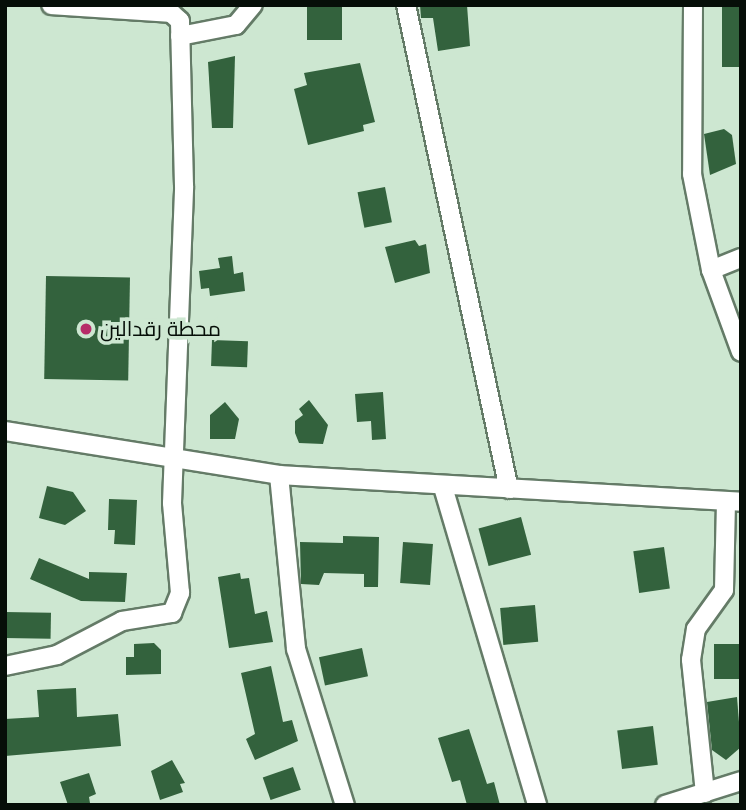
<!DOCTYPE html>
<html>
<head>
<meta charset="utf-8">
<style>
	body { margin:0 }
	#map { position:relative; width:746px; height:810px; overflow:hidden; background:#cde7d1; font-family:Figtree,Cairo,sans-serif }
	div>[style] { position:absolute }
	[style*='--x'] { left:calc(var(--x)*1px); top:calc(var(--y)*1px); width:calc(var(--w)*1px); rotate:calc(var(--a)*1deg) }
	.building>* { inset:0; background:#33623d; transform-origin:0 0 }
	.roads { filter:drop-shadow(2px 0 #647b67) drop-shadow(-2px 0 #647b67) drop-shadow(0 2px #647b67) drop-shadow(0 -2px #647b67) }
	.minor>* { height:18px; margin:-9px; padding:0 9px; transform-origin:9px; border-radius:9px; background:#fff }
	.dots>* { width:19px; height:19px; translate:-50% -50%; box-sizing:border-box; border:4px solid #cde7d1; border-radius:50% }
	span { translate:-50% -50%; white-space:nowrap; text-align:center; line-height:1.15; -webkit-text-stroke:7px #cde7d1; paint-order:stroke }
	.poi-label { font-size:21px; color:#060e08 }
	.left { translate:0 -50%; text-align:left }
	.frame { position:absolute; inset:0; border:7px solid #060e08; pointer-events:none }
</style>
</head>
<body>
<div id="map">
	<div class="building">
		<i style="left:307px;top:5px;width:35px;height:35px"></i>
		<i style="clip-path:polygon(420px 5px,467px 5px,470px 46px,438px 51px,433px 18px,421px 18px)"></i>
		<i style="left:722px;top:5px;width:19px;height:62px"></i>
		<i style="clip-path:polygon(235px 56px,233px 128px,212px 128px,208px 62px)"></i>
		<i style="clip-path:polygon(360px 63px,375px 122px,363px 125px,364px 131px,308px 145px,294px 89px,307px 85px,304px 73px)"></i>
		<i style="clip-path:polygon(724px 129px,732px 135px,736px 164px,710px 175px,704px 134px)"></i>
		<i style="left:385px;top:187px;width:36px;height:28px;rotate:79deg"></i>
		<i style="clip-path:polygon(415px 240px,419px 246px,426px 244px,430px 273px,395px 283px,385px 247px)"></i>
		<i style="clip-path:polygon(232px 256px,234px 274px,243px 272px,245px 291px,210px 296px,209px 288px,201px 289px,199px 271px,220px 268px,218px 258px)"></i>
		<i style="left:46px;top:276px;width:84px;height:103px;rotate:1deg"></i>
		<i style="left:212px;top:340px;width:36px;height:26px;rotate:2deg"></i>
		<i style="clip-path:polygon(383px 392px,386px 439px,372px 440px,371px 421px,357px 422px,355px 394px)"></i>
		<i style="clip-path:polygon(309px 400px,328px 425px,323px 444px,299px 443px,295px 433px,295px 421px,303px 415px,299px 409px)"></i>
		<i style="clip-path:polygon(225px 402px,239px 419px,235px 439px,210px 439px,210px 415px)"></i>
		<i style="clip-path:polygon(47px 486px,73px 492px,86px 511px,65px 525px,39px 518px)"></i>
		<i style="clip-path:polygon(109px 499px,137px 500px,135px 545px,114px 544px,115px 530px,108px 530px)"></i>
		<i style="left:521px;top:517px;width:39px;height:44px;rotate:75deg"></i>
		<i style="clip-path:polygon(343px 536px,379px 537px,378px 587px,364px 587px,364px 574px,324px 573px,319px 585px,301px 584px,300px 542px,343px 543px)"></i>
		<i style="left:403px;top:542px;width:30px;height:41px;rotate:4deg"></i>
		<i style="left:664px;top:547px;width:42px;height:31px;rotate:82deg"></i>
		<i style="clip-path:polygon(39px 558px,89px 579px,89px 572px,127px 573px,125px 602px,81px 601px,30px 579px)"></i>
		<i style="clip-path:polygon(240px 573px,241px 579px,249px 578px,255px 614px,267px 611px,273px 642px,229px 648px,218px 577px)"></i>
		<i style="left:535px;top:605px;width:37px;height:35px;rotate:85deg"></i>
		<i style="left:5px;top:612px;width:46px;height:26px;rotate:1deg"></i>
		<i style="clip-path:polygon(154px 643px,161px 650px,161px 674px,126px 675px,126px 657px,134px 657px,134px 644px)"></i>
		<i style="left:714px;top:644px;width:27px;height:35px"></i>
		<i style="left:362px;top:648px;width:29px;height:44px;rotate:78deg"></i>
		<i style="clip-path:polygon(271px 666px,283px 722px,292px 720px,298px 741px,255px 760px,246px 739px,255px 734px,241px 673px)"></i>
		<i style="clip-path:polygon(76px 688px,77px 717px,118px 714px,121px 746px,5px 756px,5px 719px,39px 717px,37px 690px)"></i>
		<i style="clip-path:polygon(737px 697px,741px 747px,726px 760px,712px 750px,707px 702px)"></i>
		<i style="left:653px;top:726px;width:39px;height:36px;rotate:83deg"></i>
		<i style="clip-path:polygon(469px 729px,487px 784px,494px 782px,500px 805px,467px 805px,460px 780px,452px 782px,438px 738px)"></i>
		<i style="clip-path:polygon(172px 760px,185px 783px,180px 784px,183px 792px,160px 800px,151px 771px)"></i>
		<i style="left:293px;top:767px;width:24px;height:32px;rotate:71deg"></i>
		<i style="clip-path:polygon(89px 773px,96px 794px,89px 797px,90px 803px,68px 805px,60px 782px)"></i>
	</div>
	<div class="roads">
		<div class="minor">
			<i style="--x:406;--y:5;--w:495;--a:78"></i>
			<i style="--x:693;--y:5;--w:169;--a:90.3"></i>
			<i style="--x:692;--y:174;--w:98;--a:78.8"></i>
			<i style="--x:711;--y:270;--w:87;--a:69.9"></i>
			<i style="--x:180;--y:36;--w:57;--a:-11.1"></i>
			<i style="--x:236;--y:25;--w:26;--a:-50"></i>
			<i style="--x:711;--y:270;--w:32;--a:-22"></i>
			<i style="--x:5;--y:431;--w:278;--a:9.1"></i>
			<i style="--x:279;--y:475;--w:463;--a:3.3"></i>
			<i style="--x:279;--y:475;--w:175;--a:84.4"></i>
			<i style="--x:296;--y:649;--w:164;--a:72.6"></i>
			<i style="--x:443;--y:487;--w:332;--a:73.5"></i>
			<i style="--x:5;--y:666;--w:53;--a:-11.9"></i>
			<i style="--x:57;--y:655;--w:73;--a:-27.6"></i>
			<i style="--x:122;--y:621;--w:51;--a:-9.1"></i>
			<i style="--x:172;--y:613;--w:22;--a:-68"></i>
			<i style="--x:180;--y:593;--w:90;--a:-95.1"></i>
			<i style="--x:172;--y:503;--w:317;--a:-87.8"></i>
			<i style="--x:184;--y:186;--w:165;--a:-91.4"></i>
			<i style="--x:180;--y:21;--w:12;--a:-138"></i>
			<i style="--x:171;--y:13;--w:120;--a:-176.2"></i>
			<i style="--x:705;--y:793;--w:134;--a:-96"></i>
			<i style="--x:691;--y:660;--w:31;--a:-81"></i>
			<i style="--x:696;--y:629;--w:48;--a:-54.3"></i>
			<i style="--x:724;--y:590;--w:89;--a:-88.7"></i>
			<i style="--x:665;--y:805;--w:80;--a:-17.5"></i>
		</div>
	</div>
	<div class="dots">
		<i style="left:86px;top:329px;background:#b62c68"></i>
	</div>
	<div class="poi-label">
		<span class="left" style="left:100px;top:329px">محطة رقدالين</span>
	</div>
	<div class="frame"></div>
</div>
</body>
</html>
